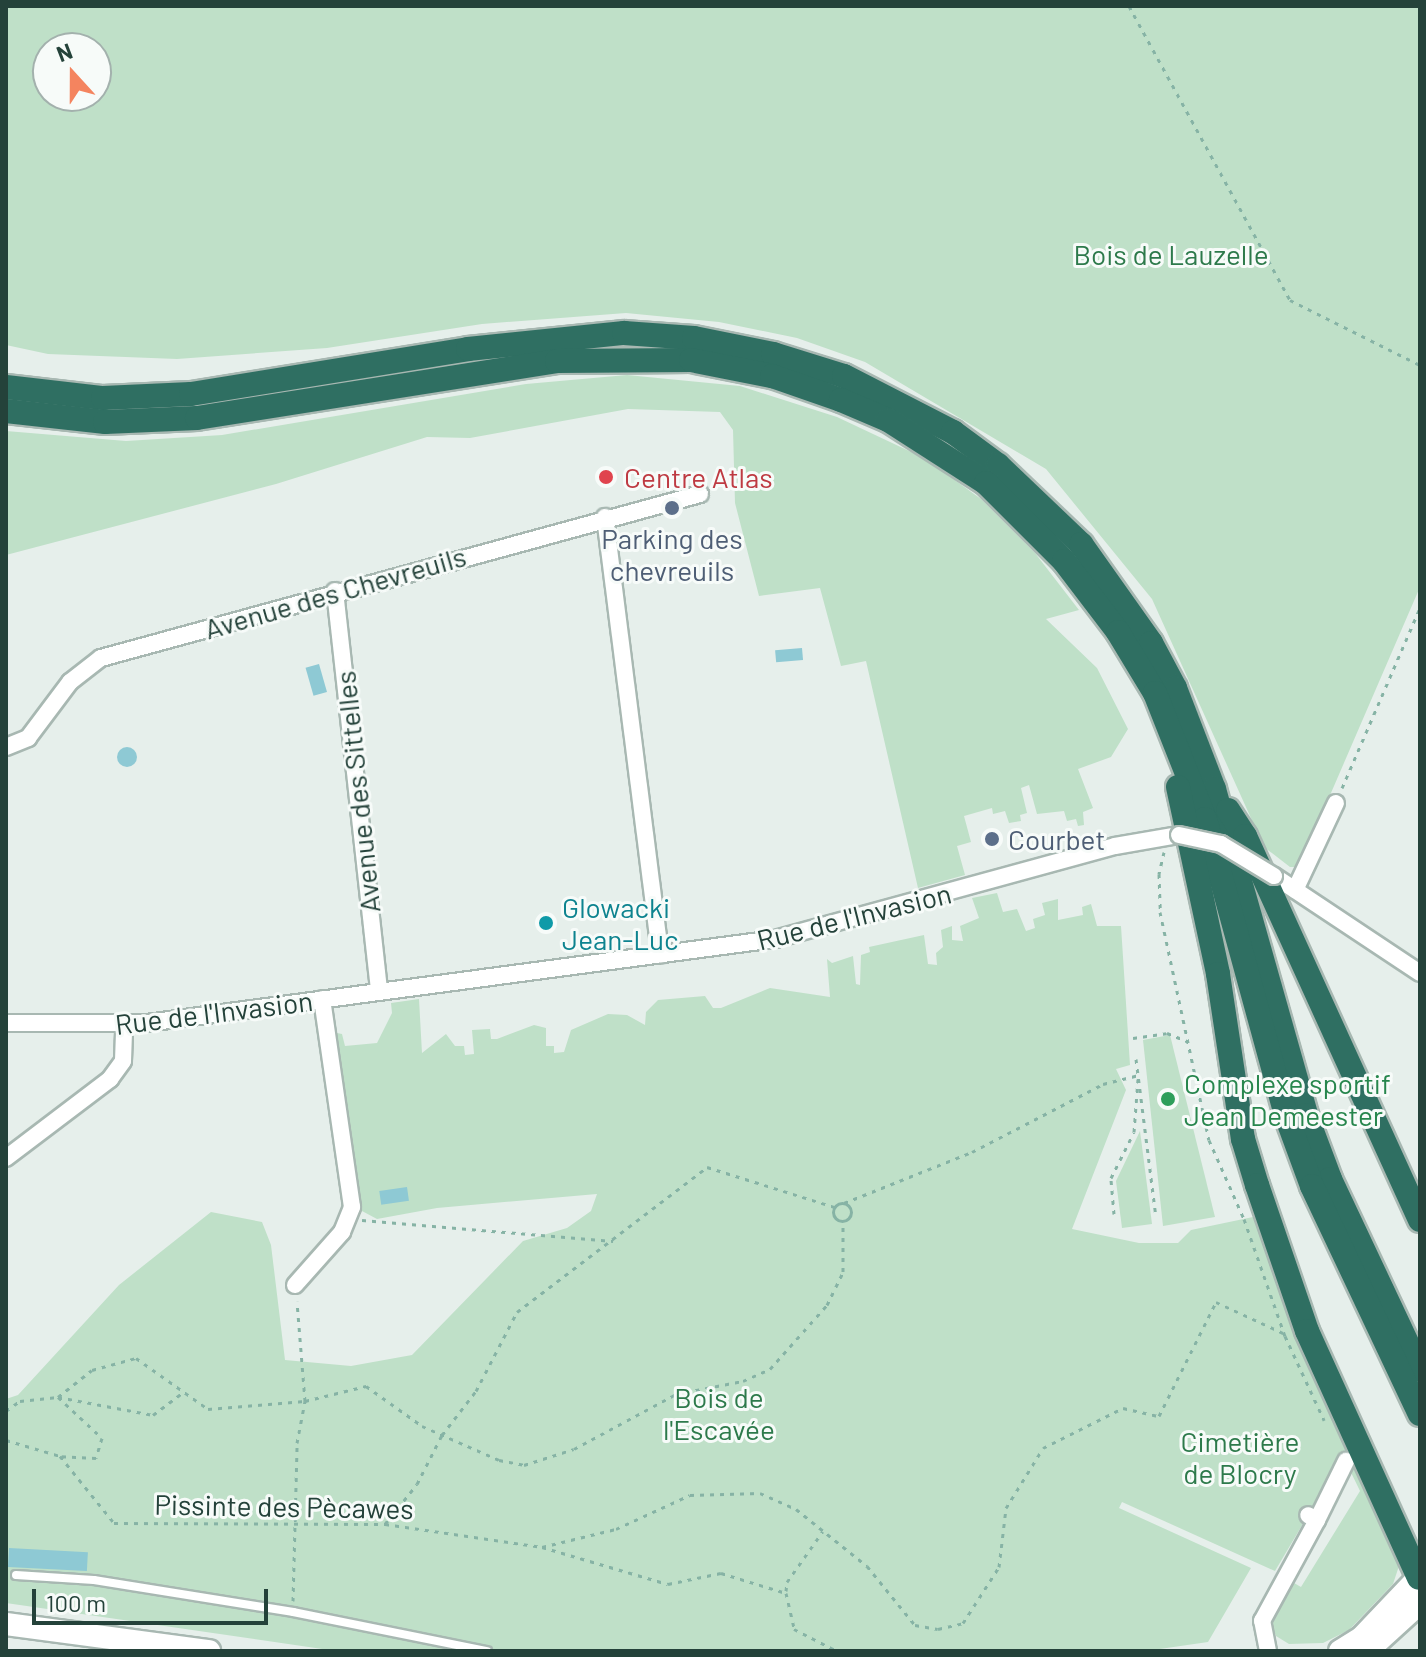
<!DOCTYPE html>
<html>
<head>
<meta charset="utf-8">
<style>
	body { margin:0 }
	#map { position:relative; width:1426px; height:1657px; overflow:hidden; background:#e6efeb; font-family:Barlow,sans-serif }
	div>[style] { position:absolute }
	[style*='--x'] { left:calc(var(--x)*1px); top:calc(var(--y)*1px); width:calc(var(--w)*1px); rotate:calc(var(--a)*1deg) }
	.green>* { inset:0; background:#bfe0c8 }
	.water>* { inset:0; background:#8ec9d4; transform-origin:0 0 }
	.round { border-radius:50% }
	.path>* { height:3px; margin-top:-1.5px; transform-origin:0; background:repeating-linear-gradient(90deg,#86b3a5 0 4px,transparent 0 10px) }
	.path>.ring { margin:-1.5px; padding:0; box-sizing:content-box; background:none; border:3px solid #86b3a5; border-radius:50% }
	.roads { filter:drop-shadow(2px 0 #a8b8b2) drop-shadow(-2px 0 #a8b8b2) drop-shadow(0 2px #a8b8b2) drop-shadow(0 -2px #a8b8b2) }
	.lane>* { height:8px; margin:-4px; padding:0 4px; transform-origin:4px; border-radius:4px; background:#fff }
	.street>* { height:16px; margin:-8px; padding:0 8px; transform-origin:8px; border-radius:8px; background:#fff }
	.secondary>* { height:22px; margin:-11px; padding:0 11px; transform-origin:11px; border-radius:11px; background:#fff }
	.highway>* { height:24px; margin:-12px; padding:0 12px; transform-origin:12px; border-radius:12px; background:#2f6f62 }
	.bridges { filter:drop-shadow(2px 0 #a8b8b2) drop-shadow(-2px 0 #a8b8b2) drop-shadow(0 2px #a8b8b2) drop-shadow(0 -2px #a8b8b2) }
	.street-bridge>* { height:16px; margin:-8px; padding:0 8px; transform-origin:8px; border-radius:8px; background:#fff }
	.dots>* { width:22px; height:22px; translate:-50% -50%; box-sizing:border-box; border:4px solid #f7fbf9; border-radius:50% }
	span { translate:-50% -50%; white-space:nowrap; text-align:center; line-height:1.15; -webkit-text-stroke:6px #f7fbf9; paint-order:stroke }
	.park-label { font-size:28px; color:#2d7a4b }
	.health-label { font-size:28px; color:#be3a42 }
	.left { translate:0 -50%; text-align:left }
	.service-label { font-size:28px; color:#4e5e75 }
	.street-label { font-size:28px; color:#24423a }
	.culture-label { font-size:28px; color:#0d838f }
	.leisure-label { font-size:28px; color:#27864d }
	.frame { position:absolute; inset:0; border:8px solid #24423a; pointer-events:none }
	.north { position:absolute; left:32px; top:32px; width:80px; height:80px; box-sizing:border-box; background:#f7fbf9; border:2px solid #a3b1ad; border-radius:50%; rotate:339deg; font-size:22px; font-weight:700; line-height:32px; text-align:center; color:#24423a }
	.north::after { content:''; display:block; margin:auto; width:28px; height:36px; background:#f4845f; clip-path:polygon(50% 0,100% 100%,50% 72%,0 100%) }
	.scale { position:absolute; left:32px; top:1589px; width:236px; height:36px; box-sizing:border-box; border:4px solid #24423a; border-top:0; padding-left:10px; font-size:24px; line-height:28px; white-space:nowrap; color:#24423a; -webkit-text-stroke:6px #f7fbf9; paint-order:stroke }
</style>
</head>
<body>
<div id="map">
	<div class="green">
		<i style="clip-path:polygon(evenodd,6px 6px,1420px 6px,1420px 587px,1299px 867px,1290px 867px,1264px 847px,1152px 599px,1046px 469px,865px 362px,797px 338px,719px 322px,626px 313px,482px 324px,327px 348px,177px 359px,48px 354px,6px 345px,6px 6px,48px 48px,96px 48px,96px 96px,48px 96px,48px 48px)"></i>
		<i style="clip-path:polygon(627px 375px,740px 386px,837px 417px,924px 458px,981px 499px,1035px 553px,1079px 610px,1046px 619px,1097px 668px,1128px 729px,1111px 757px,1078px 769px,1093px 808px,1083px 812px,1084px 825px,1078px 826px,1076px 819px,1067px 821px,1064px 811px,1037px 814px,1029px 785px,1021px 788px,1027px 813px,1020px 815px,1021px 821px,1009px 823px,1005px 811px,993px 814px,992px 808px,964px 816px,971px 842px,957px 846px,965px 875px,918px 888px,866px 661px,841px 666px,820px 588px,759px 596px,735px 503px,733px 430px,720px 412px,628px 409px,470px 438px,427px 437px,276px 484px,6px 555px,6px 431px,126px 441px,222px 435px,526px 384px)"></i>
		<i style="clip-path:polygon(997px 893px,1003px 912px,1017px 909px,1026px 931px,1035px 928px,1033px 919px,1045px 915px,1042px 903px,1058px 899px,1058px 920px,1083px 915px,1082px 907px,1091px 904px,1097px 926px,1121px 926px,1130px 1065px,1116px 1069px,1126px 1090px,1072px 1229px,1139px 1243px,1178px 1243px,1191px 1230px,1253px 1217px,1295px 1331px,1401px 1560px,1393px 1584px,1349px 1630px,1323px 1643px,1289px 1644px,1276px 1636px,1270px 1621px,1287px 1579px,1301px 1587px,1360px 1491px,1343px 1456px,1275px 1571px,1122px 1502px,1119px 1508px,1251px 1568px,1208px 1642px,1146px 1651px,336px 1651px,6px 1603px,6px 1399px,18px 1395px,119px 1285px,211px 1212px,262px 1222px,271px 1245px,285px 1360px,351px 1366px,412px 1355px,523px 1241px,567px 1228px,591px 1211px,597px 1194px,437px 1208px,377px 1219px,362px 1211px,332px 1032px,342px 1034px,345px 1046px,377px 1043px,392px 1013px,391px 1003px,419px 999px,422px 1053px,446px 1034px,455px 1046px,464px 1046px,465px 1055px,474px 1054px,472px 1030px,490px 1029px,491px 1039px,497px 1039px,534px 1025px,546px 1028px,546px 1046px,554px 1046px,554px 1053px,564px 1052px,571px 1030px,608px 1014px,627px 1015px,645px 1025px,646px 1012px,658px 1000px,705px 996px,713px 1008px,721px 1008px,770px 988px,830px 997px,827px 959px,832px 963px,853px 956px,856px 984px,860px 985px,861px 955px,870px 952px,869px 947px,924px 935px,928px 964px,937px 965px,936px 953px,943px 947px,941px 930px,952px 926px,952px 940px,963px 941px,960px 926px,979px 918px,972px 898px)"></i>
		<i style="clip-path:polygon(1170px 1035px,1215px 1217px,1163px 1226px,1143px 1040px)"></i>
		<i style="clip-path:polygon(1140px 1131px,1152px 1224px,1122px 1228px,1116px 1181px)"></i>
	</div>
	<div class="water">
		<i style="left:802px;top:648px;width:12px;height:27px;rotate:85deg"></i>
		<i style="left:319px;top:664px;width:29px;height:14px;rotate:74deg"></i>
		<i class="round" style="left:117px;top:747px;width:20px;height:20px"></i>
		<i style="left:407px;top:1187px;width:14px;height:28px;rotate:82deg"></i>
		<i style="left:9px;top:1548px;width:79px;height:19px;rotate:3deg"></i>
	</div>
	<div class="path">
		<i style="--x:1129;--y:6;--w:335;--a:61.3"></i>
		<i style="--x:1290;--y:300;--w:145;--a:26.6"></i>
		<i style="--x:1342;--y:788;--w:196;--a:-66.6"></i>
		<i style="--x:1164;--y:852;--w:23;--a:103"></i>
		<i style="--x:1159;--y:874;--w:38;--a:88"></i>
		<i style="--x:1160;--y:912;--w:233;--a:77.9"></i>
		<i style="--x:1209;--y:1140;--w:86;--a:66.1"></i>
		<i style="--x:1244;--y:1219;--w:124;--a:70.7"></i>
		<i style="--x:1285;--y:1336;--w:93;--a:65.1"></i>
		<i style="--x:1133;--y:1038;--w:34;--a:-8"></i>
		<i style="--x:1167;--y:1033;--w:22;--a:22"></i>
		<i style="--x:1136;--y:1059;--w:159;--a:82.8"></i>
		<i style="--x:844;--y:1203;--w:138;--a:-21.7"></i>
		<i style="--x:972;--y:1152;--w:148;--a:-27.4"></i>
		<i style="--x:1103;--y:1084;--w:37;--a:-14"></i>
		<i class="ring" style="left:833px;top:1203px;width:15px;height:15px"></i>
		<i style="--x:1114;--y:1214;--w:36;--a:-95"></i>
		<i style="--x:1111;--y:1178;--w:51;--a:-63.4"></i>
		<i style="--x:1134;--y:1132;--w:53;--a:-85.7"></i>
		<i style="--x:362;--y:1220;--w:252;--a:4.8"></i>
		<i style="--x:58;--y:1397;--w:43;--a:-38.5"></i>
		<i style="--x:92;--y:1370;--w:46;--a:-15.3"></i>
		<i style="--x:136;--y:1358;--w:88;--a:35.3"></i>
		<i style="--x:208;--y:1409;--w:97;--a:-4.7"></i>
		<i style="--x:305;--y:1401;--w:63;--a:-13.8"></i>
		<i style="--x:366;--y:1386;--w:69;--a:35.5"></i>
		<i style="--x:422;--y:1426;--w:84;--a:23.8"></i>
		<i style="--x:499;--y:1460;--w:25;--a:11"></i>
		<i style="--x:524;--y:1465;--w:52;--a:-17.7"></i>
		<i style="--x:574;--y:1449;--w:116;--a:-28.3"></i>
		<i style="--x:676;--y:1394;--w:68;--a:-11"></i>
		<i style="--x:743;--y:1381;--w:30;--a:-24"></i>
		<i style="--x:770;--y:1369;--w:86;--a:-48.3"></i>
		<i style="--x:827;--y:1305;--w:37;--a:-64"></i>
		<i style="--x:843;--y:1272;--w:51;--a:-90"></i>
		<i style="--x:58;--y:1397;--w:60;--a:43"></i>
		<i style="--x:102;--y:1438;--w:21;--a:107"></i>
		<i style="--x:96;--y:1458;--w:35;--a:-177"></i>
		<i style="--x:6;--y:1411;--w:17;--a:-36"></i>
		<i style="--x:20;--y:1401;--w:38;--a:-6"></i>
		<i style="--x:58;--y:1397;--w:97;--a:10.7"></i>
		<i style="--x:153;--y:1415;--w:39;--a:-37"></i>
		<i style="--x:6;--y:1440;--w:56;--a:16.5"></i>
		<i style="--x:60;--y:1456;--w:86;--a:51.1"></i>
		<i style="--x:114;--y:1523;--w:271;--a:0.2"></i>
		<i style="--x:385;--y:1524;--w:159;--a:8.3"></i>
		<i style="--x:542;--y:1547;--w:131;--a:16.4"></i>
		<i style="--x:668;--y:1584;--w:54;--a:-11.7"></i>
		<i style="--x:721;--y:1573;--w:68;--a:17.1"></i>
		<i style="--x:786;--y:1593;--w:37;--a:77"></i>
		<i style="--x:794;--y:1629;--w:48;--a:27.1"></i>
		<i style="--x:385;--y:1524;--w:51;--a:-51.3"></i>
		<i style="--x:417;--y:1484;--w:55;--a:-63"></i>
		<i style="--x:442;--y:1435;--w:56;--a:-52.3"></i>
		<i style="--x:476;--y:1391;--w:89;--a:-62.6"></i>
		<i style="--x:517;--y:1312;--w:239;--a:-37.3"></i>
		<i style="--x:707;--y:1167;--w:134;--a:17.4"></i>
		<i style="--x:542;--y:1547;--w:76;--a:-13.7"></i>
		<i style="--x:616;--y:1529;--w:81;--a:-24.7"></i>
		<i style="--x:690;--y:1495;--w:70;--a:-1.6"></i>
		<i style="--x:760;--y:1493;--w:39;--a:24"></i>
		<i style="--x:796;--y:1509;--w:91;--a:38.8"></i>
		<i style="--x:867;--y:1566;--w:76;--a:50.9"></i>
		<i style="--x:915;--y:1625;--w:23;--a:10"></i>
		<i style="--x:938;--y:1629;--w:26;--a:-13"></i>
		<i style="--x:963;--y:1623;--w:67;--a:-57.3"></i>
		<i style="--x:999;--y:1567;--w:59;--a:-83.2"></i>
		<i style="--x:1006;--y:1508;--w:70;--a:-58.3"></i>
		<i style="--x:1043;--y:1448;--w:89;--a:-26.6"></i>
		<i style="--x:1123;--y:1408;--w:37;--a:13"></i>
		<i style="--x:1159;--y:1416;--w:127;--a:-63.4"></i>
		<i style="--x:1216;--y:1302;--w:74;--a:24.8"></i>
		<i style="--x:786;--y:1591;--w:9;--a:-84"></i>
		<i style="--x:787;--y:1582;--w:62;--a:-54.8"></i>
		<i style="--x:293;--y:1601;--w:158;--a:-88.5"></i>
		<i style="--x:297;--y:1443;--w:43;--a:-79.2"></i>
		<i style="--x:305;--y:1401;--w:100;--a:-94.6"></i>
	</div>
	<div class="roads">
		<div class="lane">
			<i style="--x:16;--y:1575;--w:78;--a:3.7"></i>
			<i style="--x:94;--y:1580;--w:202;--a:9.1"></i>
			<i style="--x:293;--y:1612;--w:198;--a:11.4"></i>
		</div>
		<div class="street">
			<i style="--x:605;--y:517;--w:441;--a:82.8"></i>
			<i style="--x:335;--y:591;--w:403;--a:83.7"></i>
			<i style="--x:6;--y:747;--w:24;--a:-22"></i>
			<i style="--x:28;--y:738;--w:70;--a:-53.1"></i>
			<i style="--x:70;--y:682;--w:39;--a:-38"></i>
			<i style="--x:101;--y:658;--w:621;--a:-15.31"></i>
			<i style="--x:1274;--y:876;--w:175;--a:33.6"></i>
			<i style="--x:1295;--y:890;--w:96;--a:-64.8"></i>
			<i style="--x:6;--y:1023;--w:141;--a:0"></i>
			<i style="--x:147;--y:1023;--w:634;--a:-7.62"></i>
			<i style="--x:775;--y:939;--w:352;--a:-15.3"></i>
			<i style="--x:1115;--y:846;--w:65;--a:-9.8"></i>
			<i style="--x:6;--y:1158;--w:131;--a:-37.2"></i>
			<i style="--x:110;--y:1079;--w:22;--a:-54"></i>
			<i style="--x:123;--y:1061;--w:36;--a:-88"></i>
			<i style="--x:295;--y:1285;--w:71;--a:-48.4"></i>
			<i style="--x:342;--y:1232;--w:27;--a:-68"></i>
			<i style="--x:352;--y:1207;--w:210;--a:-98.2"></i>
			<i style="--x:1317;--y:1520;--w:66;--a:-63.8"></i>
			<i style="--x:1268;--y:1651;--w:31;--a:-101"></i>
			<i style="--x:1262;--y:1621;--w:115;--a:-61.4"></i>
			<i style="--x:1317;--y:1520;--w:10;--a:-151"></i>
		</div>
		<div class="secondary">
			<i style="--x:6;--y:1624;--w:205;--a:7.6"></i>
			<i style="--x:1374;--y:1645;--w:62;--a:-42.4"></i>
			<i style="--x:1340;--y:1651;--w:26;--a:-32"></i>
			<i style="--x:1362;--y:1637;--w:84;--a:-46.4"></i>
		</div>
		<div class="highway">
			<i style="--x:6;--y:387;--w:98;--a:6.5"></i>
			<i style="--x:103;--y:398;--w:88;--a:-2.6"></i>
			<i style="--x:191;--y:394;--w:281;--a:-9.2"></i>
			<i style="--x:468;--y:349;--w:157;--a:-5.9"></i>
			<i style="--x:624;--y:333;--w:70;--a:4.1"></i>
			<i style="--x:694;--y:338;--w:81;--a:11.4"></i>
			<i style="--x:773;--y:354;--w:74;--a:17.2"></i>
			<i style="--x:844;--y:376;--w:123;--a:27.2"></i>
			<i style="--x:953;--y:432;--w:56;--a:36.3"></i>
			<i style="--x:998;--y:465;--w:115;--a:43.6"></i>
			<i style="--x:1081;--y:544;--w:121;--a:54.7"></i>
			<i style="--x:1151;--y:643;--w:51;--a:61.9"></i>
			<i style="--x:1175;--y:688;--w:108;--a:68.9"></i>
			<i style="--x:1214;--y:789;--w:339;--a:74.2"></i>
			<i style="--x:1306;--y:1115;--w:68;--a:69.4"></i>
			<i style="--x:1330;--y:1179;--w:211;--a:64.8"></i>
			<i style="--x:6;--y:411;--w:100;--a:6.3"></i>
			<i style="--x:105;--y:422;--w:92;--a:-2.5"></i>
			<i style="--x:197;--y:418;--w:364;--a:-9"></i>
			<i style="--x:557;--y:361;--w:134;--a:-0.4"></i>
			<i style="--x:691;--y:360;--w:83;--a:11.2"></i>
			<i style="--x:772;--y:376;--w:73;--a:19.2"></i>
			<i style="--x:841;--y:400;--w:51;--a:23.1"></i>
			<i style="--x:888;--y:420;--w:117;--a:32.7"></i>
			<i style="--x:986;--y:483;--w:110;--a:45"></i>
			<i style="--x:1064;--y:561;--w:89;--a:52.7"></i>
			<i style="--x:1118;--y:632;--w:71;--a:58.8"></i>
			<i style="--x:1155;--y:693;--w:136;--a:68.4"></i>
			<i style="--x:1205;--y:819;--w:310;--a:74.7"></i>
			<i style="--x:1287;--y:1118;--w:72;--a:69.8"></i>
			<i style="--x:1312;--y:1186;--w:252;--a:64.7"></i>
			<i style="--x:1178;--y:787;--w:191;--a:77.9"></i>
			<i style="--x:1218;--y:974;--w:167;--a:81.4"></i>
			<i style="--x:1243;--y:1139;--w:48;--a:73.1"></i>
			<i style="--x:1257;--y:1185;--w:154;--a:71.1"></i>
			<i style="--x:1307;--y:1331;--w:271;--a:65.6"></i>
			<i style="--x:1228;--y:810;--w:31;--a:57"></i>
			<i style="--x:1245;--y:836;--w:422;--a:65.5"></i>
		</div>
	</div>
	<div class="bridges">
		<div class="street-bridge">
			<i style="--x:1179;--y:835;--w:43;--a:12.1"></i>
			<i style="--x:1221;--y:844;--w:62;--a:31.1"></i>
		</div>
	</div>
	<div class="dots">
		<i style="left:606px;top:477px;background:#e0444e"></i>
		<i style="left:672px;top:508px;background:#5c6f8a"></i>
		<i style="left:992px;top:839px;background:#5c6f8a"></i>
		<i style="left:546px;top:923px;background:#0f9aa8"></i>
		<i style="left:1168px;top:1099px;background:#2e9e5b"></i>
	</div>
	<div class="park-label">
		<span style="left:1171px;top:254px">Bois de Lauzelle</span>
		<span style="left:719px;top:1413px">Bois de<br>l'Escavée</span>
		<span style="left:1240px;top:1457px">Cimetière<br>de Blocry</span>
	</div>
	<div class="health-label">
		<span class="left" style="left:624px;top:477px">Centre Atlas</span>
	</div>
	<div class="service-label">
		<span style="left:672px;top:554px">Parking des<br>chevreuils</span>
		<span class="left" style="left:1008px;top:839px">Courbet</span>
	</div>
	<div class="street-label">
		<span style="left:335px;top:592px;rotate:-16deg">Avenue des Chevreuils</span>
		<span style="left:357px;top:792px;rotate:-96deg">Avenue des Sittelles</span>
		<span style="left:854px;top:916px;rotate:-14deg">Rue de l'Invasion</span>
		<span style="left:214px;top:1012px;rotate:-7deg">Rue de l'Invasion</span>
		<span style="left:284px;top:1506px;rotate:1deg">Pissinte des Pècawes</span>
	</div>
	<div class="culture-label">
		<span class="left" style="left:562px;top:923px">Glowacki<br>Jean-Luc</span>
	</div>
	<div class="leisure-label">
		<span class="left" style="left:1184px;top:1099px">Complexe sportif<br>Jean Demeester</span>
	</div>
	<div class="frame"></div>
	<div class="north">N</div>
	<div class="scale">100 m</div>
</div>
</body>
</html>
